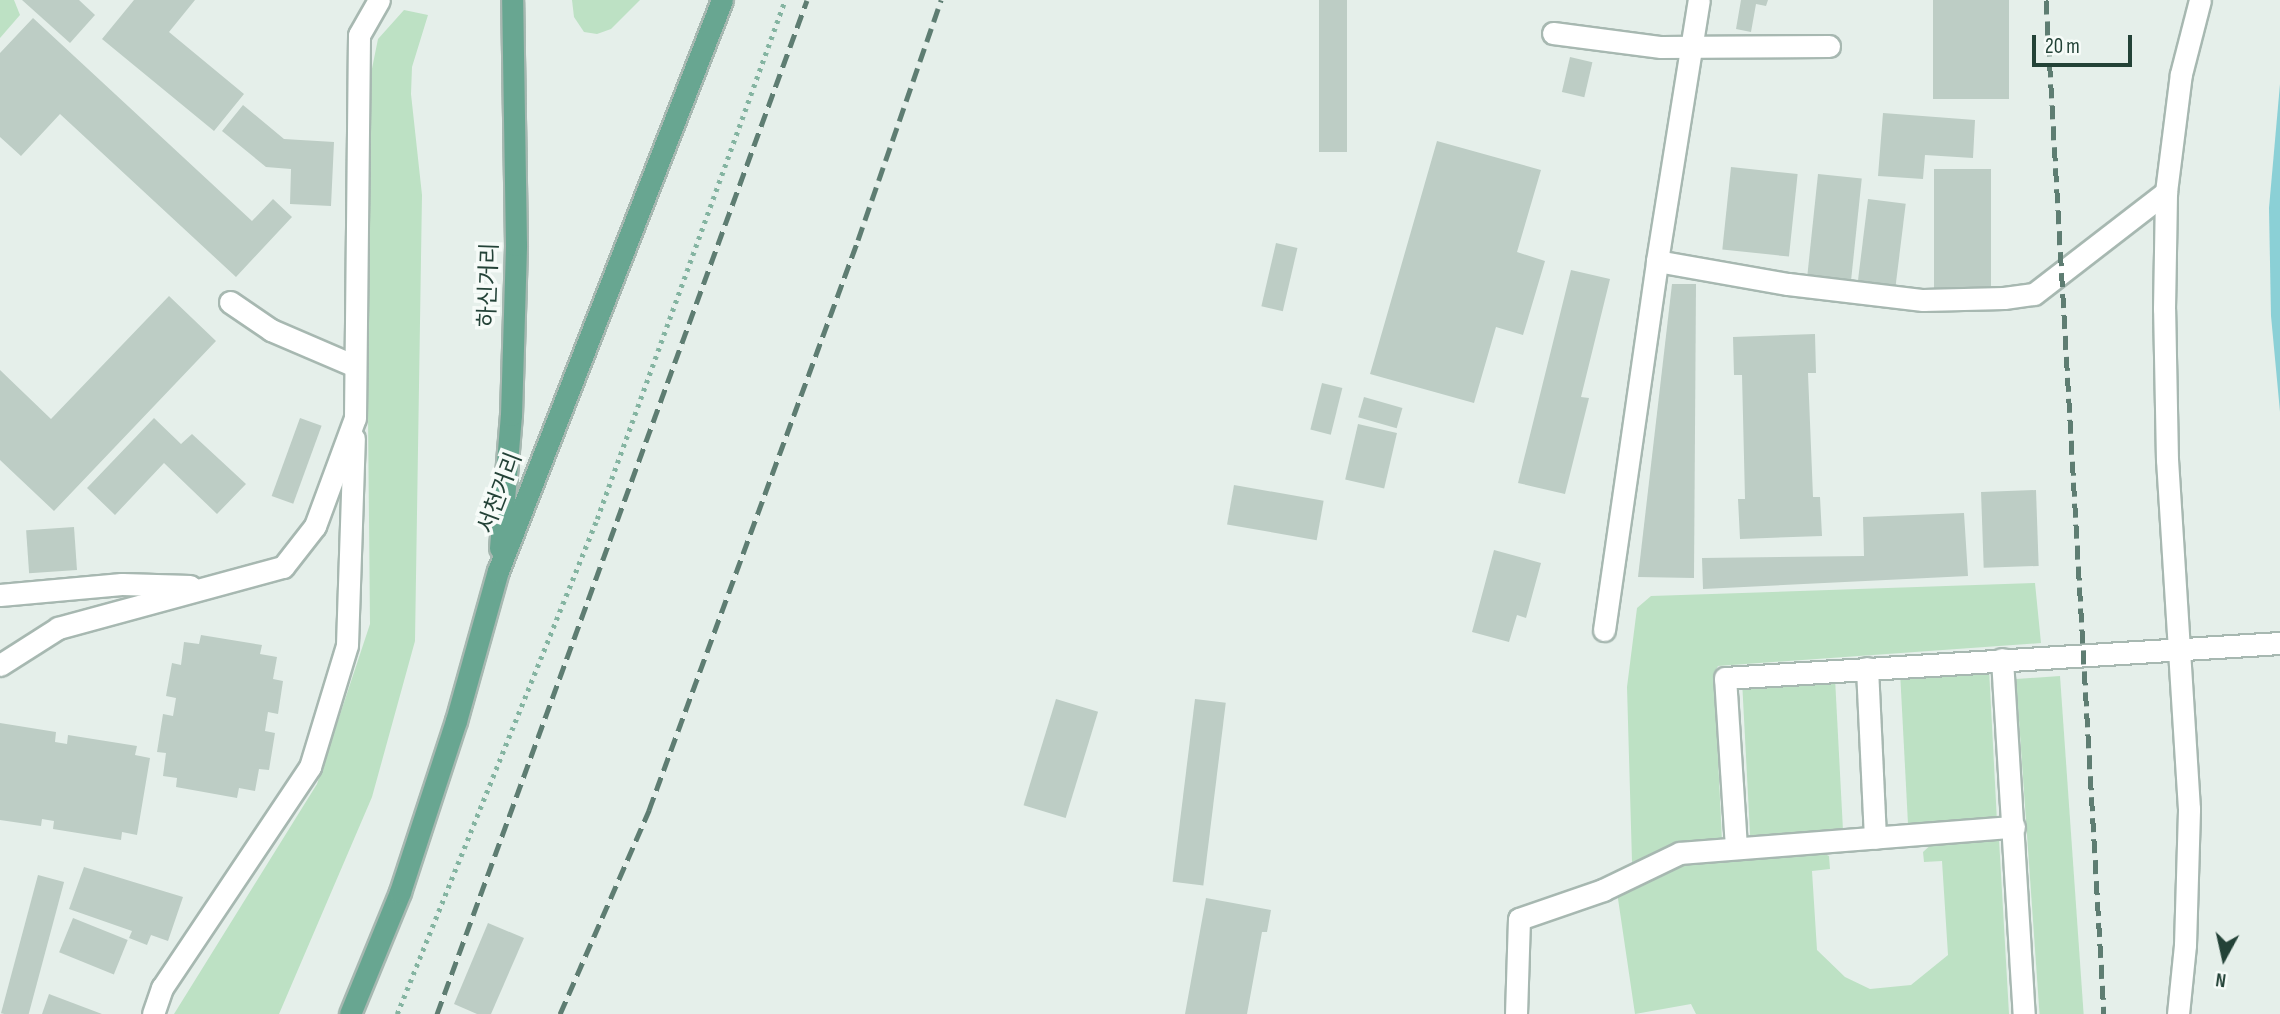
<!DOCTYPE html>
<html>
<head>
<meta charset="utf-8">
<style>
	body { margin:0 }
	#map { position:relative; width:2280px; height:1014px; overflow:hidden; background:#e5efea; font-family:"Sofia Sans Condensed","Noto Sans KR",sans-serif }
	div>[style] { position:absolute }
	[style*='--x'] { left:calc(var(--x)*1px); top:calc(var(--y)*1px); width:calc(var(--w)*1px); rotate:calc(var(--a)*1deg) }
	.green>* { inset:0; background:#bde1c4; transform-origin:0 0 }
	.water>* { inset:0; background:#8bd0d6 }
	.building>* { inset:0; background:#bdcdc5; transform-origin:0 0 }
	.path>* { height:4.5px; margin-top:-2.25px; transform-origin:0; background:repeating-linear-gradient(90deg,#84b4a1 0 3.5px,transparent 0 8.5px) }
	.roads { filter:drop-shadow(2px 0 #a7b8b1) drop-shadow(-2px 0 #a7b8b1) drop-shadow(0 2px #a7b8b1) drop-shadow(0 -2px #a7b8b1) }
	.minor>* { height:21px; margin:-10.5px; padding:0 10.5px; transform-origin:10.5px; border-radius:10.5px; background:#fff }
	.major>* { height:21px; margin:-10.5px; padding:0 10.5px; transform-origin:10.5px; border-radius:10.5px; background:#68a691 }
	.rail>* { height:5px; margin-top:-2.5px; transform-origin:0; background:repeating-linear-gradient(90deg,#5e7d72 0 14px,transparent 0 21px) }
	span { translate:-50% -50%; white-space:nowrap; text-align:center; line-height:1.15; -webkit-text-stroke:7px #f6fbf8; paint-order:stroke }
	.street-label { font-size:23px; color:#234237 }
	.north { position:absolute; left:2189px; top:923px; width:70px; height:70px; -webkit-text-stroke:5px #f6fbf8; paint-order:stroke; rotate:188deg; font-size:19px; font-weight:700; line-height:28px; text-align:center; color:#234237 }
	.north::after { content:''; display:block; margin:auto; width:24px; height:32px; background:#234237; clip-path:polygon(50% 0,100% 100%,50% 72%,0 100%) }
	.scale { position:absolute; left:2032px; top:35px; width:100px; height:32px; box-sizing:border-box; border:4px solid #234237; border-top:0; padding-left:9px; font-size:21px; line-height:24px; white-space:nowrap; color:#234237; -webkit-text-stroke:5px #f6fbf8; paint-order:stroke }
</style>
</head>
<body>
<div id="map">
	<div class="green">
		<i style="clip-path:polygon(0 0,14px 0,20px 15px,0 38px)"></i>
		<i style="clip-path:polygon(572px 0,640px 0,611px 29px,597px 34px,584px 32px,574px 17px)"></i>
		<i style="clip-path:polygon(404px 10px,428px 15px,412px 67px,411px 94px,422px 195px,415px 641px,372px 797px,279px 1014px,174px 1014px,317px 784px,370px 624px,365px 103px,378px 39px)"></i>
		<i style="clip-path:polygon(2035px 583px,2041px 643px,1718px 666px,1714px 674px,1722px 841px,1632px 862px,1627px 687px,1637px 608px,1651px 596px)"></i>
		<i style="left:1989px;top:669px;width:156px;height:89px;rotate:87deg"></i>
		<i style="left:2060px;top:676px;width:339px;height:44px;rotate:86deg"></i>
		<i style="left:1835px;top:678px;width:156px;height:93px;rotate:87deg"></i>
		<i style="clip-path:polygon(1999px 839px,2009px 1014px,1696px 1014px,1691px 1004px,1635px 1014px,1617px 892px,1681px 864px,1818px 851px,1829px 856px,1830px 869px,1812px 871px,1817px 950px,1845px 977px,1870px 989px,1911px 985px,1948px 955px,1942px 861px,1924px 862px,1923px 852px,1934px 842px)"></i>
	</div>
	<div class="water">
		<i style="clip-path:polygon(2280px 84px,2280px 412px,2271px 316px,2269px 208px)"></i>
	</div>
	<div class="building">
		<i style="clip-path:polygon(22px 0,79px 0,95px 15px,70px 43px)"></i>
		<i style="clip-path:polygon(134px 0,195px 0,169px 32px,244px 94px,214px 131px,102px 39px)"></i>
		<i style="left:1319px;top:0;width:28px;height:152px"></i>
		<i style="clip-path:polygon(1741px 0,1768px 0,1766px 6px,1756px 4px,1751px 32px,1736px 29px)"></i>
		<i style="left:1933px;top:0;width:76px;height:99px"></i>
		<i style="clip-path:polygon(33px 18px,252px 221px,273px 199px,292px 217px,236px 277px,60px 114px,21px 156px,0 137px,0 53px)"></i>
		<i style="left:1570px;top:57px;width:23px;height:36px;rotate:13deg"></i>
		<i style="clip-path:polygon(243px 105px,284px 139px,334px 142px,331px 206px,290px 204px,291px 169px,266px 167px,222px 131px)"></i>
		<i style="clip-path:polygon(1883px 113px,1975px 120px,1973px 158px,1925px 155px,1923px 179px,1878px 176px)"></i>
		<i style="clip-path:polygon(1437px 141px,1541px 170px,1517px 252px,1545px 261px,1523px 335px,1496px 327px,1474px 403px,1370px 374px)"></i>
		<i style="left:1731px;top:167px;width:67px;height:83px;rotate:6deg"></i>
		<i style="left:1991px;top:169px;width:120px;height:57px;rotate:90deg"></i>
		<i style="left:1818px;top:174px;width:44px;height:103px;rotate:6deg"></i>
		<i style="left:1868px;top:199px;width:38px;height:86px;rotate:7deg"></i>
		<i style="left:1276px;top:243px;width:22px;height:65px;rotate:13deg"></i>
		<i style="clip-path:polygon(1571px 270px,1610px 279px,1581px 397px,1589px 398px,1565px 494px,1518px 483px)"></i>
		<i style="clip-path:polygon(1672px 284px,1696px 284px,1694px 578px,1638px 577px)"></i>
		<i style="clip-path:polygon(169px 296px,216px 341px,54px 511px,0 460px,0 370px,51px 419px)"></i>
		<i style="clip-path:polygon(1815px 334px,1816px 373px,1808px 373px,1813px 497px,1820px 497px,1822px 536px,1740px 539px,1738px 499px,1745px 499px,1742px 375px,1734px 375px,1733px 337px)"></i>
		<i style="left:1322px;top:383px;width:21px;height:48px;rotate:14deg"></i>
		<i style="left:1364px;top:397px;width:40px;height:21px;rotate:16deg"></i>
		<i style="clip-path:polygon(154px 418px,181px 444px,192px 434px,246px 484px,217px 514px,164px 463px,115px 515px,87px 488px)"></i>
		<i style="left:300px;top:418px;width:23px;height:83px;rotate:20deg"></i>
		<i style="left:1358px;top:424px;width:40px;height:57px;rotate:13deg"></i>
		<i style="left:1234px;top:485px;width:91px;height:40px;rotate:10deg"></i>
		<i style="left:2036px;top:490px;width:76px;height:55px;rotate:88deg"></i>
		<i style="clip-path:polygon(1964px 513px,1968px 576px,1703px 589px,1702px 558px,1864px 556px,1863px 517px)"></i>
		<i style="left:74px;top:527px;width:43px;height:48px;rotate:86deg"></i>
		<i style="clip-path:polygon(1494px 550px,1541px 563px,1526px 618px,1517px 615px,1509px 642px,1472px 632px)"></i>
		<i style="clip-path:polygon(201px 635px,262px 645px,260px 654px,277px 657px,273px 679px,283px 681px,278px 714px,268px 712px,265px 731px,275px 733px,269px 770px,259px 769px,255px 791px,239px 788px,237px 798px,176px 787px,177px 778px,163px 776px,166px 753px,157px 752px,163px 714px,173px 716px,176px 698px,166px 696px,172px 663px,181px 665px,184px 642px,199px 644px)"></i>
		<i style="left:1056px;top:699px;width:44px;height:111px;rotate:17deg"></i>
		<i style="left:1195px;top:699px;width:31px;height:184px;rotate:7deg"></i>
		<i style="clip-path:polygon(0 723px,56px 732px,55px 742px,67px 744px,68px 735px,137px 746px,135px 755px,150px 758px,137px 835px,122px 832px,121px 840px,53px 829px,54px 821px,42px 819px,41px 826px,0 820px)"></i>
		<i style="clip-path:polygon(84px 867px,183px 897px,168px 941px,151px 935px,147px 945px,129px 938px,132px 931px,69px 909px)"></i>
		<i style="left:38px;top:875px;width:27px;height:143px;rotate:15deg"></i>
		<i style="clip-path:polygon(1206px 898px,1271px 910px,1267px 932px,1262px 932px,1247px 1014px,1185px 1014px)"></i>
		<i style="left:73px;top:918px;width:59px;height:37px;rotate:22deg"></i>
		<i style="clip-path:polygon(488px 923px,524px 938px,491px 1014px,477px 1014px,454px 1004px)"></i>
		<i style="clip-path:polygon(49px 994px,102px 1014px,42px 1014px)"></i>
	</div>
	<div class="path">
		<i style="--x:397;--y:1014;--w:534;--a:-68"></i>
		<i style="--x:597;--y:519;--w:552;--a:-70.09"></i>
	</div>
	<div class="roads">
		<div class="minor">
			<i style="--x:1553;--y:33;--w:109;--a:7.4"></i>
			<i style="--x:1661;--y:47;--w:168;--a:-0.3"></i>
			<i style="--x:1657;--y:261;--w:264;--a:-80.9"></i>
			<i style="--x:230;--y:302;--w:50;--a:34.3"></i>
			<i style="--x:271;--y:330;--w:91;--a:23.2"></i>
			<i style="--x:0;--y:595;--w:122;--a:-5.2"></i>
			<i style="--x:122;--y:584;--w:68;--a:1.7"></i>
			<i style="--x:1604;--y:630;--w:373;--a:-81.8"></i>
			<i style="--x:1657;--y:261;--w:133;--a:10"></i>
			<i style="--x:1788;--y:284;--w:136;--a:6.8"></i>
			<i style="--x:1923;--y:300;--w:81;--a:-1.4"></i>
			<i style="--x:2004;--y:298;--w:30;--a:-8"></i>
			<i style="--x:2034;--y:294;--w:167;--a:-37.7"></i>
			<i style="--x:2002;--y:659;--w:356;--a:86.5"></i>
			<i style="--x:0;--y:665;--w:69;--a:-32.5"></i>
			<i style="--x:58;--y:628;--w:233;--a:-15.2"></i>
			<i style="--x:283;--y:567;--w:52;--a:-52"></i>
			<i style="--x:315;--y:526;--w:115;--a:-69.7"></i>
			<i style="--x:355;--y:418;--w:383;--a:-89.4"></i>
			<i style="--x:359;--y:35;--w:40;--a:-60.3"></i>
			<i style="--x:1867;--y:668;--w:170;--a:87.3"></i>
			<i style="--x:1736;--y:847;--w:169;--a:-93.7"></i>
			<i style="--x:1725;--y:678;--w:556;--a:-3.61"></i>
			<i style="--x:153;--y:1014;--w:28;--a:-71"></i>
			<i style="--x:162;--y:988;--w:266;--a:-56.2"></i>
			<i style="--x:310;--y:767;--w:127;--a:-73.1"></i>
			<i style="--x:347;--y:645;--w:207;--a:-88.1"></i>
			<i style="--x:1516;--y:1014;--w:95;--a:-88.2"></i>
			<i style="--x:1519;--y:919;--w:89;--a:-19"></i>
			<i style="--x:1603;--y:890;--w:85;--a:-25.7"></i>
			<i style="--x:1680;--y:853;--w:335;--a:-4.5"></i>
			<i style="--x:2178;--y:1014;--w:69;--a:-84.2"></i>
			<i style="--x:2185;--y:945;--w:136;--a:-88.3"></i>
			<i style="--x:2189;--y:809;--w:350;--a:-93.6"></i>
			<i style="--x:2167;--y:460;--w:151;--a:-91.1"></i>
			<i style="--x:2164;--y:309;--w:117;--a:-89"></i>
			<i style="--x:2166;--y:192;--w:119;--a:-82.8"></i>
			<i style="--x:2181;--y:74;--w:76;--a:-75.6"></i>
		</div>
		<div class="major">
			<i style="--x:500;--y:548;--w:133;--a:-85.3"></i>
			<i style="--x:511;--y:415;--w:170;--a:-88.3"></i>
			<i style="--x:516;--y:245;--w:245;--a:-90.9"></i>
			<i style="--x:350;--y:1014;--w:132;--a:-67.7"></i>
			<i style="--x:400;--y:892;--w:180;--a:-71.9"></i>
			<i style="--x:456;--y:721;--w:156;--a:-74.4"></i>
			<i style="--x:498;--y:571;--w:613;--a:-68.58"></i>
		</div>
	</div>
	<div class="rail">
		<i style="--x:2046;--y:0;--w:1016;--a:86.73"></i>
		<i style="--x:437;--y:1014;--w:1079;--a:-69.95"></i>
		<i style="--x:560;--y:1014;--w:223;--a:-66.4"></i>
		<i style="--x:649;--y:810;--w:607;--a:-69.86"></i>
		<i style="--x:858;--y:240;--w:254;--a:-70.9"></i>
	</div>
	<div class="street-label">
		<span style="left:489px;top:285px;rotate:-88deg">하신거리</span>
		<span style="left:500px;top:493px;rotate:-69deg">서천거리</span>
	</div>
	<div class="north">N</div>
	<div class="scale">20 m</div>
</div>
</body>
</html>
